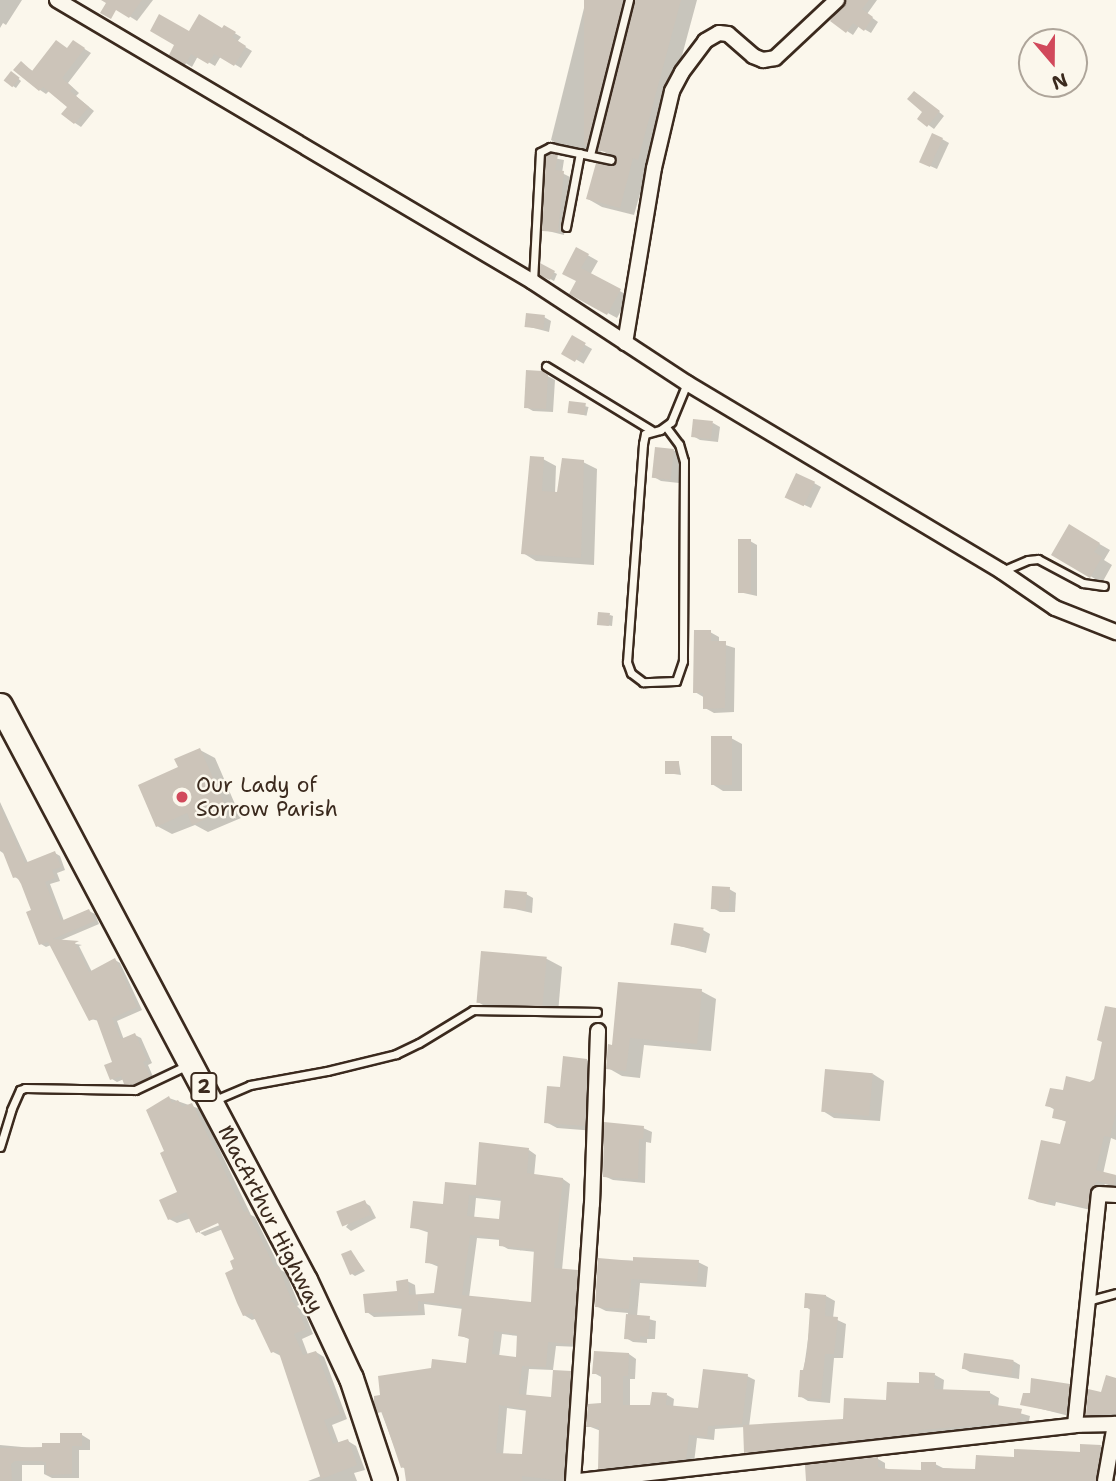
<!DOCTYPE html>
<html>
<head>
<meta charset="utf-8">
<style>
	body { margin:0 }
	#map { position:relative; width:1116px; height:1481px; overflow:hidden; background:#fbf7ec; font-family:"Shantell Sans",sans-serif }
	div>[style] { position:absolute }
	[style*='--x'] { left:calc(var(--x)*1px); top:calc(var(--y)*1px); width:calc(var(--w)*1px); rotate:calc(var(--a)*1deg) }
	.shadow>* { inset:0; background:#0003; transform-origin:0 0 }
	.building>* { inset:0; background:#ccc4b9; transform-origin:0 0 }
	.roads { filter:drop-shadow(2px 0 #3b2a1e) drop-shadow(-2px 0 #3b2a1e) drop-shadow(0 2px #3b2a1e) drop-shadow(0 -2px #3b2a1e) }
	.service>* { height:7px; margin:-3.5px; padding:0 3.5px; transform-origin:3.5px; border-radius:3.5px; background:#fbf7ec }
	.minor>* { height:14px; margin:-7px; padding:0 7px; transform-origin:7px; border-radius:7px; background:#fbf7ec }
	.trunk>* { height:23px; margin:-11.5px; padding:0 11.5px; transform-origin:11.5px; border-radius:11.5px; background:#fbf7ec }
	.dots>* { width:19px; height:19px; translate:-50% -50%; box-sizing:border-box; border:4px solid #fbf7ec; border-radius:50% }
	span { translate:-50% -50%; white-space:nowrap; text-align:center; line-height:1.15; -webkit-text-stroke:5px #fbf7ec; paint-order:stroke }
	.shield-label span { padding:2px 5px; background:#fbf7ec; border:2px solid; border-radius:5px; -webkit-text-stroke-width:0 }
	.shield-label { font-size:19px; color:#3b2a1e; font-weight:700 }
	.poi-label { font-size:21px; color:#3b2a1e }
	.left { translate:0 -50%; text-align:left }
	.street-label { font-size:21px; color:#3b2a1e }
	.north { position:absolute; left:1018px; top:28px; width:70px; height:70px; box-sizing:border-box; background:#fbf7ec; border:2px solid #aea59a; border-radius:50%; rotate:160deg; font-size:19px; font-weight:700; line-height:28px; text-align:center; color:#3b2a1e }
	.north::after { content:''; display:block; margin:auto; width:24px; height:32px; background:#d1495b; clip-path:polygon(50% 0,100% 100%,50% 72%,0 100%) }
</style>
</head>
<body>
<div id="map">
	<div class="shadow">
		<i style="clip-path:polygon(0 0,22px 0,6px 25px,3px 23px,0 28px)"></i>
		<i style="clip-path:polygon(117px 0,153px 0,137px 21px,113px 6px)"></i>
		<i style="clip-path:polygon(586px 0,697px 0,652px 167px,648px 166px,634px 215px,602px 207px,588px 199px,619px 162px,618px 159px,601px 150px,600px 155px,566px 149px,551px 140px)"></i>
		<i style="clip-path:polygon(849px 0,877px 0,867px 14px,878px 22px,871px 33px,859px 26px,853px 35px,847px 31px)"></i>
		<i style="clip-path:polygon(225px 27px,241px 37px,237px 42px,252px 51px,241px 68px,221px 56px,215px 66px,198px 56px,192px 67px,171px 54px,189px 33px,223px 30px)"></i>
		<i style="clip-path:polygon(80px 46px,91px 53px,68px 83px,79px 93px,76px 96px,94px 111px,81px 127px,75px 123px,69px 107px,50px 90px,46px 94px,40px 90px,21px 63px,34px 72px,68px 49px)"></i>
		<i style="clip-path:polygon(14px 75px,21px 81px,16px 88px,13px 86px)"></i>
		<i style="clip-path:polygon(920px 96px,944px 116px,934px 129px,919px 118px,924px 112px)"></i>
		<i style="clip-path:polygon(942px 139px,949px 143px,937px 169px,928px 165px)"></i>
		<i style="clip-path:polygon(548px 157px,564px 160px,562px 173px,570px 177px,564px 235px,544px 230px)"></i>
		<i style="clip-path:polygon(577px 249px,598px 261px,590px 275px,629px 296px,617px 318px,571px 293px,578px 281px)"></i>
		<i style="clip-path:polygon(542px 266px,557px 274px,554px 281px,541px 274px)"></i>
		<i style="clip-path:polygon(544px 317px,551px 321px,549px 332px,526px 326px)"></i>
		<i style="left:573px;top:338px;width:22px;height:17px;rotate:30deg"></i>
		<i style="clip-path:polygon(542px 373px,555px 380px,553px 412px,533px 411px,526px 407px)"></i>
		<i style="left:571px;top:403px;width:18px;height:9px;rotate:13deg"></i>
		<i style="clip-path:polygon(713px 423px,720px 427px,718px 442px,700px 440px,693px 436px)"></i>
		<i style="clip-path:polygon(673px 450px,680px 454px,679px 483px,661px 481px,654px 477px)"></i>
		<i style="clip-path:polygon(543px 459px,556px 466px,555px 494px,559px 494px,583px 462px,597px 469px,594px 565px,536px 561px,523px 553px)"></i>
		<i style="clip-path:polygon(814px 483px,821px 487px,811px 508px,794px 500px)"></i>
		<i style="clip-path:polygon(1070px 527px,1110px 550px,1104px 560px,1112px 565px,1102px 583px,1053px 554px)"></i>
		<i style="clip-path:polygon(750px 541px,757px 545px,757px 596px,739px 592px)"></i>
		<i style="clip-path:polygon(610px 615px,613px 616px,612px 626px,599px 624px)"></i>
		<i style="clip-path:polygon(710px 632px,719px 637px,719px 643px,735px 648px,734px 712px,714px 713px,705px 708px,705px 698px,695px 692px)"></i>
		<i style="clip-path:polygon(731px 738px,742px 744px,742px 791px,723px 791px,712px 784px)"></i>
		<i style="clip-path:polygon(200px 750px,215px 758px,241px 818px,208px 832px,195px 825px,172px 834px,157px 826px,180px 768px)"></i>
		<i style="clip-path:polygon(679px 763px,681px 775px,667px 773px)"></i>
		<i style="clip-path:polygon(0 802px,28px 863px,55px 853px,60px 856px,65px 870px,57px 873px,60px 881px,50px 884px,64px 921px,89px 911px,95px 914px,99px 924px,59px 941px,82px 945px,79px 946px,92px 972px,115px 960px,120px 963px,142px 1010px,117px 1021px,124px 1040px,135px 1035px,141px 1038px,152px 1063px,148px 1065px,154px 1079px,140px 1086px,132px 1086px,124px 1079px,117px 1082px,112px 1079px,114px 1063px,99px 1021px,91px 1019px,51px 945px,46px 947px,41px 944px,33px 911px,21px 881px,15px 877px,6px 855px,0 851px)"></i>
		<i style="clip-path:polygon(729px 889px,736px 893px,735px 912px,720px 912px,713px 908px)"></i>
		<i style="clip-path:polygon(526px 894px,533px 898px,532px 913px,506px 907px)"></i>
		<i style="clip-path:polygon(703px 930px,710px 934px,706px 953px,672px 944px)"></i>
		<i style="clip-path:polygon(483px 953px,547px 959px,562px 967px,558px 1013px,493px 1011px,478px 1002px)"></i>
		<i style="clip-path:polygon(701px 991px,716px 999px,711px 1051px,644px 1045px,640px 1078px,622px 1076px,608px 1068px,614px 1047px)"></i>
		<i style="clip-path:polygon(1116px 1010px,1116px 1140px,1111px 1138px,1103px 1174px,1116px 1176px,1116px 1187px,1105px 1184px,1096px 1197px,1095px 1211px,1056px 1202px,1055px 1206px,1037px 1202px,1030px 1198px,1062px 1147px,1067px 1122px,1054px 1117px,1055px 1110px,1047px 1105px,1064px 1092px,1095px 1080px)"></i>
		<i style="clip-path:polygon(587px 1060px,598px 1067px,596px 1131px,557px 1128px,546px 1122px,562px 1089px)"></i>
		<i style="clip-path:polygon(873px 1074px,884px 1081px,880px 1121px,834px 1118px,823px 1111px)"></i>
		<i style="clip-path:polygon(evenodd,169px 1098px,200px 1109px,251px 1215px,255px 1217px,281px 1270px,286px 1273px,299px 1305px,297px 1306px,305px 1314px,313px 1334px,302px 1339px,308px 1355px,316px 1352px,324px 1357px,347px 1419px,332px 1425px,339px 1444px,348px 1441px,356px 1446px,365px 1470px,354px 1473px,357px 1481px,308px 1481px,321px 1476px,281px 1356px,273px 1352px,257px 1318px,252px 1320px,244px 1315px,236px 1259px,223px 1229px,205px 1236px,197px 1231px,191px 1218px,177px 1223px,169px 1219px,180px 1193px,167px 1152px,169px 1098px,226px 1218px,227px 1222px,200px 1233px,200px 1229px,226px 1218px)"></i>
		<i style="clip-path:polygon(643px 1128px,652px 1132px,651px 1143px,646px 1142px,645px 1183px,613px 1180px,604px 1176px)"></i>
		<i style="clip-path:polygon(evenodd,529px 1150px,536px 1155px,534px 1176px,563px 1179px,570px 1184px,562px 1270px,577px 1271px,585px 1276px,580px 1347px,556px 1346px,553px 1370px,529px 1369px,526px 1397px,553px 1399px,570px 1373px,578px 1377px,572px 1481px,408px 1481px,406px 1469px,402px 1467px,376px 1398px,467px 1365px,471px 1340px,460px 1335px,463px 1309px,424px 1304px,425px 1315px,374px 1317px,367px 1312px,399px 1292px,407px 1281px,415px 1285px,416px 1296px,436px 1294px,439px 1267px,427px 1262px,430px 1233px,412px 1227px,529px 1150px,476px 1198px,502px 1201px,500px 1221px,474px 1219px,476px 1198px,529px 1150px,477px 1238px,501px 1240px,501px 1245px,508px 1249px,536px 1252px,533px 1304px,469px 1298px,477px 1238px,529px 1150px,502px 1334px,518px 1336px,517px 1359px,499px 1357px,502px 1334px,529px 1150px,507px 1408px,528px 1411px,524px 1456px,503px 1455px,507px 1408px)"></i>
		<i style="clip-path:polygon(364px 1202px,370px 1206px,376px 1218px,351px 1231px,346px 1227px)"></i>
		<i style="clip-path:polygon(351px 1252px,365px 1271px,355px 1276px,352px 1274px)"></i>
		<i style="clip-path:polygon(600px 1260px,698px 1262px,708px 1267px,706px 1287px,640px 1283px,637px 1316px,656px 1321px,655px 1339px,647px 1339px,647px 1343px,633px 1342px,626px 1338px,628px 1313px,606px 1311px,596px 1306px)"></i>
		<i style="clip-path:polygon(826px 1296px,835px 1301px,833px 1318px,846px 1324px,843px 1358px,834px 1358px,830px 1403px,808px 1401px,800px 1396px,812px 1311px,806px 1307px)"></i>
		<i style="clip-path:polygon(629px 1354px,636px 1359px,635px 1379px,630px 1379px,630px 1407px,652px 1407px,667px 1395px,674px 1399px,673px 1408px,700px 1410px,747px 1376px,755px 1380px,749px 1427px,845px 1421px,921px 1385px,935px 1375px,944px 1380px,943px 1391px,990px 1393px,999px 1398px,998px 1407px,1030px 1416px,1028px 1426px,755px 1457px,746px 1452px,745px 1427px,715px 1429px,714px 1440px,697px 1438px,694px 1463px,608px 1472px,600px 1468px,601px 1431px,588px 1426px,603px 1405px,603px 1378px,594px 1373px)"></i>
		<i style="clip-path:polygon(1013px 1361px,1020px 1365px,1019px 1379px,970px 1372px,963px 1368px)"></i>
		<i style="clip-path:polygon(1116px 1380px,1116px 1418px,1095px 1418px,1088px 1414px)"></i>
		<i style="clip-path:polygon(1069px 1386px,1076px 1390px,1073px 1417px,1022px 1404px)"></i>
		<i style="clip-path:polygon(82px 1435px,90px 1440px,90px 1450px,79px 1450px,79px 1478px,52px 1478px,44px 1474px,44px 1465px,22px 1465px,22px 1481px,0 1481px,0 1445px,44px 1449px)"></i>
		<i style="clip-path:polygon(1082px 1446px,1101px 1447px,1108px 1451px,1103px 1481px,806px 1481px,807px 1467px,878px 1459px,885px 1463px,885px 1470px,922px 1472px,935px 1464px,943px 1468px,977px 1471px,1016px 1459px,1082px 1454px)"></i>
	</div>
	<div class="building">
		<i style="clip-path:polygon(101px 0,142px 0,129px 18px,116px 10px,111px 19px,100px 13px,106px 3px)"></i>
		<i style="left:584px;top:0;width:39px;height:145px"></i>
		<i style="clip-path:polygon(635px 0,681px 0,638px 160px,633px 158px,620px 208px,586px 199px,596px 163px,612px 166px,617px 162px,615px 155px,598px 150px)"></i>
		<i style="clip-path:polygon(846px 0,869px 0,862px 9px,873px 17px,864px 31px,853px 23px,846px 33px,830px 21px)"></i>
		<i style="clip-path:polygon(159px 14px,189px 31px,199px 14px,222px 28px,224px 25px,236px 32px,232px 37px,246px 46px,234px 66px,214px 54px,208px 64px,191px 54px,185px 65px,169px 55px,174px 45px,150px 31px)"></i>
		<i style="clip-path:polygon(56px 40px,67px 48px,73px 40px,85px 48px,62px 78px,73px 88px,70px 91px,89px 107px,74px 124px,61px 114px,67px 107px,43px 87px,39px 91px,13px 70px,21px 61px,32px 71px)"></i>
		<i style="left:11px;top:71px;width:11px;height:12px;rotate:38deg"></i>
		<i style="clip-path:polygon(914px 91px,940px 111px,927px 127px,917px 119px,922px 112px,907px 99px)"></i>
		<i style="left:932px;top:133px;width:12px;height:32px;rotate:24deg"></i>
		<i style="clip-path:polygon(551px 153px,558px 155px,555px 170px,564px 171px,558px 232px,542px 231px,546px 156px)"></i>
		<i style="clip-path:polygon(576px 247px,589px 254px,581px 268px,621px 289px,607px 315px,569px 294px,576px 281px,562px 274px)"></i>
		<i style="clip-path:polygon(540px 263px,555px 271px,550px 280px,539px 275px)"></i>
		<i style="left:526px;top:313px;width:19px;height:14px;rotate:6deg"></i>
		<i style="left:572px;top:335px;width:16px;height:22px;rotate:30deg"></i>
		<i style="clip-path:polygon(526px 370px,542px 371px,548px 375px,546px 409px,524px 408px)"></i>
		<i style="left:569px;top:401px;width:17px;height:12px;rotate:7deg"></i>
		<i style="left:693px;top:419px;width:20px;height:18px;rotate:6deg"></i>
		<i style="left:655px;top:447px;width:19px;height:31px;rotate:6deg"></i>
		<i style="clip-path:polygon(530px 456px,544px 457px,542px 491px,557px 492px,562px 458px,584px 460px,581px 558px,521px 554px)"></i>
		<i style="left:796px;top:473px;width:21px;height:27px;rotate:25deg"></i>
		<i style="clip-path:polygon(1069px 524px,1100px 543px,1094px 552px,1102px 557px,1090px 578px,1051px 555px)"></i>
		<i style="left:738px;top:539px;width:13px;height:54px"></i>
		<i style="left:598px;top:612px;width:12px;height:13px;rotate:5deg"></i>
		<i style="clip-path:polygon(694px 630px,711px 630px,711px 641px,726px 641px,725px 708px,703px 709px,703px 693px,693px 693px)"></i>
		<i style="left:711px;top:736px;width:21px;height:49px"></i>
		<i style="clip-path:polygon(200px 748px,227px 810px,192px 825px,187px 813px,156px 827px,138px 785px,178px 767px,174px 759px)"></i>
		<i style="left:665px;top:761px;width:14px;height:13px"></i>
		<i style="clip-path:polygon(0 806px,25px 863px,55px 851px,61px 867px,52px 870px,55px 878px,45px 882px,61px 921px,89px 909px,95px 921px,53px 939px,79px 941px,75px 943px,89px 972px,115px 958px,137px 1007px,112px 1018px,121px 1039px,135px 1033px,147px 1060px,143px 1062px,150px 1076px,134px 1084px,124px 1084px,121px 1076px,110px 1080px,104px 1065px,112px 1062px,96px 1018px,89px 1021px,48px 942px,39px 945px,26px 912px,31px 910px,21px 884px,17px 877px,13px 878px,2px 850px,0 851px)"></i>
		<i style="left:712px;top:886px;width:18px;height:23px;rotate:3deg"></i>
		<i style="left:505px;top:890px;width:22px;height:18px;rotate:5deg"></i>
		<i style="left:674px;top:923px;width:30px;height:22px;rotate:9deg"></i>
		<i style="left:481px;top:951px;width:66px;height:52px;rotate:5deg"></i>
		<i style="clip-path:polygon(618px 982px,702px 989px,697px 1044px,630px 1038px,626px 1071px,606px 1069px,608px 1044px,612px 1045px)"></i>
		<i style="clip-path:polygon(1105px 1006px,1116px 1008px,1116px 1112px,1110px 1137px,1104px 1136px,1096px 1170px,1116px 1175px,1114px 1185px,1097px 1181px,1090px 1192px,1088px 1208px,1049px 1199px,1048px 1204px,1028px 1199px,1041px 1140px,1060px 1144px,1066px 1121px,1052px 1118px,1054px 1108px,1045px 1106px,1050px 1088px,1063px 1090px,1066px 1076px,1090px 1082px,1094px 1079px,1102px 1042px,1097px 1040px)"></i>
		<i style="clip-path:polygon(563px 1056px,587px 1059px,585px 1126px,544px 1123px,547px 1086px,560px 1087px)"></i>
		<i style="left:825px;top:1069px;width:48px;height:43px;rotate:5deg"></i>
		<i style="clip-path:polygon(169px 1096px,172px 1103px,178px 1100px,182px 1107px,192px 1103px,244px 1212px,247px 1211px,275px 1268px,278px 1266px,292px 1301px,288px 1302px,293px 1302px,297px 1308px,306px 1329px,294px 1334px,303px 1355px,316px 1351px,340px 1414px,324px 1420px,333px 1444px,348px 1439px,357px 1465px,321px 1479px,278px 1350px,271px 1353px,252px 1313px,243px 1316px,237px 1303px,225px 1273px,233px 1269px,230px 1261px,234px 1259px,218px 1223px,196px 1233px,186px 1212px,168px 1220px,159px 1200px,177px 1192px,160px 1153px,164px 1151px,146px 1110px)"></i>
		<i style="clip-path:polygon(604px 1122px,644px 1126px,643px 1139px,639px 1139px,638px 1179px,603px 1177px)"></i>
		<i style="clip-path:polygon(evenodd,479px 1142px,529px 1148px,527px 1173px,563px 1178px,554px 1268px,578px 1270px,573px 1344px,548px 1342px,546px 1367px,522px 1366px,519px 1394px,551px 1397px,553px 1370px,571px 1371px,563px 1481px,522px 1476px,522px 1481px,406px 1481px,404px 1467px,401px 1468px,382px 1412px,377px 1413px,374px 1404px,374px 1396px,380px 1395px,378px 1376px,431px 1368px,432px 1359px,466px 1363px,469px 1338px,458px 1336px,462px 1306px,418px 1301px,418px 1311px,365px 1313px,363px 1294px,397px 1291px,396px 1281px,408px 1279px,409px 1295px,434px 1293px,438px 1264px,425px 1263px,428px 1230px,410px 1228px,413px 1201px,443px 1204px,445px 1182px,476px 1185px,479px 1142px,469px 1195px,501px 1198px,499px 1219px,467px 1216px,469px 1195px,479px 1142px,470px 1235px,499px 1238px,499px 1246px,534px 1249px,531px 1302px,462px 1295px,470px 1235px,479px 1142px,494px 1331px,517px 1334px,516px 1357px,492px 1354px,494px 1331px,479px 1142px,499px 1405px,526px 1409px,522px 1454px,496px 1453px,499px 1405px)"></i>
		<i style="left:365px;top:1200px;width:16px;height:31px;rotate:68deg"></i>
		<i style="clip-path:polygon(351px 1250px,363px 1269px,350px 1275px,341px 1254px)"></i>
		<i style="clip-path:polygon(633px 1257px,699px 1260px,697px 1282px,631px 1279px,629px 1309px,595px 1307px,598px 1258px,633px 1261px)"></i>
		<i style="clip-path:polygon(805px 1293px,826px 1295px,825px 1316px,838px 1317px,834px 1354px,825px 1354px,821px 1399px,798px 1397px,800px 1370px,803px 1370px,807px 1353px,810px 1308px,804px 1308px)"></i>
		<i style="clip-path:polygon(626px 1314px,650px 1316px,648px 1337px,640px 1336px,640px 1340px,624px 1339px)"></i>
		<i style="clip-path:polygon(594px 1351px,629px 1353px,628px 1376px,623px 1376px,623px 1405px,650px 1405px,652px 1392px,667px 1393px,666px 1405px,698px 1408px,703px 1369px,748px 1374px,742px 1424px,708px 1426px,707px 1437px,689px 1435px,686px 1459px,598px 1469px,599px 1427px,586px 1427px,588px 1404px,601px 1403px,601px 1374px,592px 1374px)"></i>
		<i style="left:964px;top:1353px;width:50px;height:16px;rotate:8deg"></i>
		<i style="clip-path:polygon(919px 1372px,935px 1373px,934px 1389px,990px 1391px,990px 1404px,1022px 1409px,1019px 1422px,920px 1430px,920px 1433px,744px 1453px,743px 1425px,843px 1419px,844px 1398px,886px 1400px,887px 1382px,919px 1383px)"></i>
		<i style="clip-path:polygon(1106px 1375px,1116px 1378px,1116px 1414px,1086px 1415px,1088px 1389px,1101px 1392px)"></i>
		<i style="clip-path:polygon(1031px 1378px,1070px 1384px,1066px 1414px,1020px 1405px,1023px 1393px,1030px 1393px)"></i>
		<i style="clip-path:polygon(60px 1433px,82px 1433px,82px 1446px,72px 1446px,72px 1474px,46px 1475px,46px 1463px,42px 1461px,15px 1461px,11px 1464px,12px 1481px,0 1481px,0 1448px,42px 1447px,42px 1443px,60px 1443px)"></i>
		<i style="clip-path:polygon(1080px 1444px,1101px 1445px,1096px 1481px,806px 1481px,805px 1465px,878px 1457px,878px 1467px,888px 1469px,921px 1470px,921px 1462px,936px 1462px,936px 1468px,975px 1469px,976px 1455px,1014px 1457px,1014px 1449px,1080px 1452px)"></i>
	</div>
	<div class="roads">
		<div class="service">
			<i style="--x:590;--y:155;--w:160;--a:-75.9"></i>
			<i style="--x:566;--y:227;--w:75;--a:-79.3"></i>
			<i style="--x:533;--y:281;--w:129;--a:-86.9"></i>
			<i style="--x:540;--y:152;--w:11;--a:-27"></i>
			<i style="--x:550;--y:147;--w:62;--a:12"></i>
			<i style="--x:546;--y:366;--w:123;--a:31.4"></i>
			<i style="--x:666;--y:427;--w:21;--a:53"></i>
			<i style="--x:679;--y:444;--w:18;--a:74"></i>
			<i style="--x:684;--y:461;--w:200;--a:90.3"></i>
			<i style="--x:683;--y:661;--w:21;--a:109"></i>
			<i style="--x:676;--y:681;--w:33;--a:178"></i>
			<i style="--x:643;--y:682;--w:15;--a:-143"></i>
			<i style="--x:631;--y:673;--w:12;--a:-110"></i>
			<i style="--x:627;--y:662;--w:219;--a:-85.8"></i>
			<i style="--x:643;--y:444;--w:10;--a:-79"></i>
			<i style="--x:645;--y:434;--w:16;--a:-15"></i>
			<i style="--x:660;--y:430;--w:14;--a:-36"></i>
			<i style="--x:671;--y:422;--w:42;--a:-67.7"></i>
			<i style="--x:1002;--y:571;--w:28;--a:-23"></i>
			<i style="--x:1028;--y:560;--w:10;--a:-6"></i>
			<i style="--x:1038;--y:559;--w:51;--a:28.1"></i>
			<i style="--x:1083;--y:583;--w:21;--a:8"></i>
			<i style="--x:215;--y:1100;--w:38;--a:-23"></i>
			<i style="--x:250;--y:1085;--w:78;--a:-10.3"></i>
			<i style="--x:327;--y:1071;--w:71;--a:-13.8"></i>
			<i style="--x:396;--y:1054;--w:25;--a:-26"></i>
			<i style="--x:419;--y:1043;--w:63;--a:-31.4"></i>
			<i style="--x:473;--y:1010;--w:124;--a:0.9"></i>
			<i style="--x:0;--y:1147;--w:39;--a:-73"></i>
			<i style="--x:11;--y:1110;--w:22;--a:-66"></i>
			<i style="--x:20;--y:1090;--w:5;--a:-22"></i>
			<i style="--x:25;--y:1088;--w:110;--a:1"></i>
			<i style="--x:135;--y:1090;--w:59;--a:-25.3"></i>
			<i style="--x:1087;--y:1301;--w:30;--a:-15"></i>
		</div>
		<div class="minor">
			<i style="--x:57;--y:0;--w:553;--a:30.64"></i>
			<i style="--x:533;--y:282;--w:184;--a:33.3"></i>
			<i style="--x:687;--y:383;--w:366;--a:30.9"></i>
			<i style="--x:1001;--y:571;--w:65;--a:34.4"></i>
			<i style="--x:1055;--y:608;--w:66;--a:21.5"></i>
			<i style="--x:625;--y:343;--w:177;--a:-80.6"></i>
			<i style="--x:654;--y:168;--w:79;--a:-76.8"></i>
			<i style="--x:672;--y:91;--w:21;--a:-62"></i>
			<i style="--x:682;--y:72;--w:39;--a:-53"></i>
			<i style="--x:705;--y:41;--w:16;--a:-30"></i>
			<i style="--x:719;--y:33;--w:9;--a:6"></i>
			<i style="--x:728;--y:34;--w:33;--a:41"></i>
			<i style="--x:753;--y:56;--w:11;--a:22"></i>
			<i style="--x:763;--y:60;--w:12;--a:-9"></i>
			<i style="--x:775;--y:58;--w:85;--a:-43.1"></i>
			<i style="--x:1075;--y:1425;--w:232;--a:-84.1"></i>
			<i style="--x:1099;--y:1194;--w:17;--a:3"></i>
			<i style="--x:573;--y:1481;--w:278;--a:-86.1"></i>
			<i style="--x:592;--y:1204;--w:173;--a:-88"></i>
			<i style="--x:579;--y:1481;--w:499;--a:-6.4"></i>
			<i style="--x:1075;--y:1425;--w:41;--a:-1.4"></i>
			<i style="--x:1105;--y:1481;--w:58;--a:-80"></i>
		</div>
		<div class="trunk">
			<i style="--x:0;--y:705;--w:651;--a:62.06"></i>
			<i style="--x:305;--y:1280;--w:108;--a:64.9"></i>
			<i style="--x:351;--y:1378;--w:108;--a:71.7"></i>
		</div>
	</div>
	<div class="dots">
		<i style="left:182px;top:797px;background:#d1495b"></i>
	</div>
	<div class="shield-label">
		<span style="left:204px;top:1087px">2</span>
	</div>
	<div class="poi-label">
		<span class="left" style="left:196px;top:797px">Our Lady of<br>Sorrow Parish</span>
	</div>
	<div class="street-label">
		<span style="left:271px;top:1219px;rotate:63deg">MacArthur Highway</span>
	</div>
	<div class="north">N</div>
</div>
</body>
</html>
